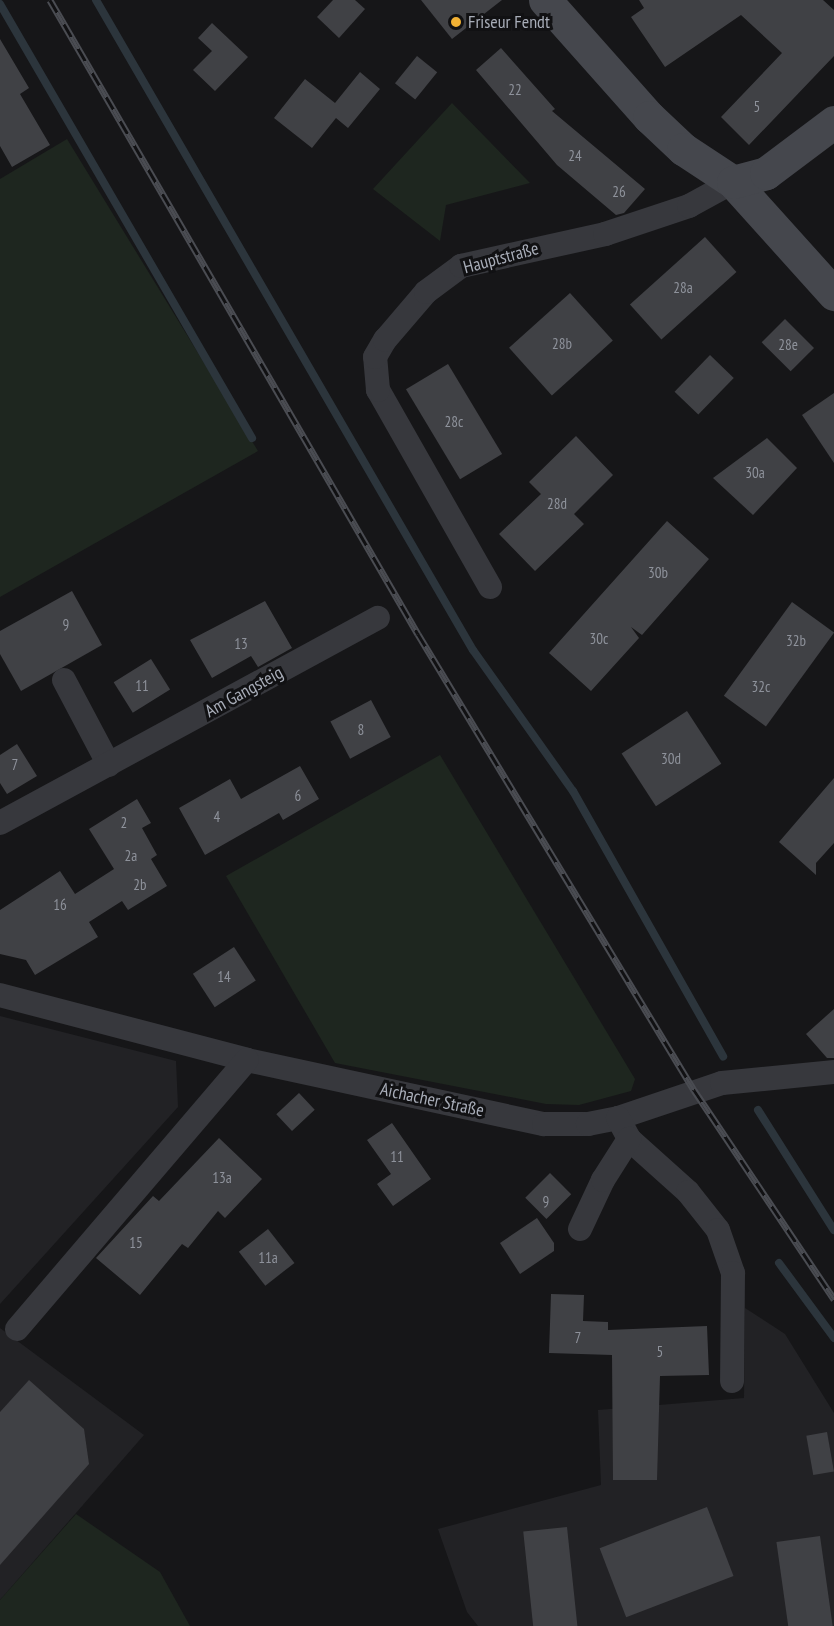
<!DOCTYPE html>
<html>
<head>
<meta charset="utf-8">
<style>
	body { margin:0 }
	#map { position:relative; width:834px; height:1626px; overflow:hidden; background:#161618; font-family:"PT Sans Narrow",sans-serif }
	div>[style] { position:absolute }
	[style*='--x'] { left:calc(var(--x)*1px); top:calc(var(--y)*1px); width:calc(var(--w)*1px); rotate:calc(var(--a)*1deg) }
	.built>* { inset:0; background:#222225 }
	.green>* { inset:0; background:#1e261f }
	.stream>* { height:8px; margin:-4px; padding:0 4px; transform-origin:4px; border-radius:4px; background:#2c353c }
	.building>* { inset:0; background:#404145; transform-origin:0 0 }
	.street>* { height:24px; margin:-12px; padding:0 12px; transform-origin:12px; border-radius:12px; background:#37383d }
	.secondary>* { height:33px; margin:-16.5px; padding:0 16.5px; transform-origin:16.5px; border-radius:16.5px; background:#45474d }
	.rail>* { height:7px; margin-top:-3.5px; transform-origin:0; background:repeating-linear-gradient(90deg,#111113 0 14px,#4a4c52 0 28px); box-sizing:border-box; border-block:2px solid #4a4c52 }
	.dots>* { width:16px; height:16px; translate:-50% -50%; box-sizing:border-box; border:3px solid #111113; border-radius:50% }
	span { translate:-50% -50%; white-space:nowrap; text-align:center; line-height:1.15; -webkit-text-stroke:6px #111113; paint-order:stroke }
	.number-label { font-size:15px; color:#8e929b }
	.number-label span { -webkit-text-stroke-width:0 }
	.poi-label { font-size:18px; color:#a8adb8 }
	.left { translate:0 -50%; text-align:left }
	.street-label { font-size:18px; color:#a8adb8 }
</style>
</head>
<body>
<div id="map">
	<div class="built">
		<i style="clip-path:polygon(0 1016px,176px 1061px,178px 1107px,0 1304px)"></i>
		<i style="clip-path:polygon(745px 1308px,785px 1334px,834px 1413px,834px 1626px,478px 1626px,467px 1612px,438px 1529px,601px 1485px,598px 1410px,744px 1398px)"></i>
		<i style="clip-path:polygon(0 1328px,144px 1435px,0 1600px)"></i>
	</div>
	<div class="green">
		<i style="clip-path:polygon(452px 103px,530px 183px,446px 205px,440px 241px,373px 189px)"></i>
		<i style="clip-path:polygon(67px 139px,258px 451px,0 597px,0 179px)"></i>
		<i style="clip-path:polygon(440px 755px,635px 1079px,631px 1091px,579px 1105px,546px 1104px,335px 1063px,226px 876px)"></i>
		<i style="clip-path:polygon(76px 1514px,160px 1572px,190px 1626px,0 1626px,0 1600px)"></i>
	</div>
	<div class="stream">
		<i style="--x:96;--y:0;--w:751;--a:59.89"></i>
		<i style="--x:473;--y:650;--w:173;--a:54.7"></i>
		<i style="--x:573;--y:791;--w:305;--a:60.5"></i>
		<i style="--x:0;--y:4;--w:502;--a:59.86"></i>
		<i style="--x:758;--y:1110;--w:142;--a:57.7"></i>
		<i style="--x:779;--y:1263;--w:93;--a:53.7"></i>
	</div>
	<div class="building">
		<i style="clip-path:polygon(333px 0,355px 0,365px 9px,339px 38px,317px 17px)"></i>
		<i style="clip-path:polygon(421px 0,502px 0,452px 39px)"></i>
		<i style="clip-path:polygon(639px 0,823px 0,834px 10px,834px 56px,749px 145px,721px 117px,782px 53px,741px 15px,665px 67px,631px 17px,644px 8px)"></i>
		<i style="clip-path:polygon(212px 23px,248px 57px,215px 91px,193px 70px,212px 51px,198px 38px)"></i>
		<i style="clip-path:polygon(0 39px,29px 88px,20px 94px,50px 145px,12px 167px,0 146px)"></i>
		<i style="clip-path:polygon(501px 48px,555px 109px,552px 111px,645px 189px,624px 213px,616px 215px,557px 165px,476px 70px)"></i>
		<i style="left:417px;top:56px;width:26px;height:35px;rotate:39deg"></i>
		<i style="clip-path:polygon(360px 72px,380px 89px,348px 128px,336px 118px,312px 148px,274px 118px,305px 79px,335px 103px)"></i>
		<i style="left:705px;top:237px;width:47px;height:101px;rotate:48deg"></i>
		<i style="left:570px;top:293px;width:64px;height:82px;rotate:48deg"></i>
		<i style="left:785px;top:319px;width:41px;height:33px;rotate:45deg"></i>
		<i style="left:710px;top:355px;width:33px;height:51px;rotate:44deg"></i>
		<i style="left:448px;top:364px;width:105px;height:49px;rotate:59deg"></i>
		<i style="clip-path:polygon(834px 393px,834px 463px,802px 415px)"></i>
		<i style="clip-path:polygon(576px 436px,613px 475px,574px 514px,584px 524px,535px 571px,499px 534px,541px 494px,529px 482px)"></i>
		<i style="clip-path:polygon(767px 438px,797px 468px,753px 515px,713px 478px)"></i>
		<i style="clip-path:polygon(667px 521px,709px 559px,642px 635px,631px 627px,639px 638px,591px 691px,549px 653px)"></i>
		<i style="clip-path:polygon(72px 591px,102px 645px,21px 691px,0 654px,0 631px)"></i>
		<i style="clip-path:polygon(265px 601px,292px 648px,258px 667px,251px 656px,212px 678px,190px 640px)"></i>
		<i style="left:792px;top:602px;width:52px;height:116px;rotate:36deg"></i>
		<i style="left:151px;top:659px;width:36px;height:44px;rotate:58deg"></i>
		<i style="left:371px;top:700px;width:42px;height:46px;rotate:62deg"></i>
		<i style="left:687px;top:711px;width:63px;height:78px;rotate:57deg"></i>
		<i style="clip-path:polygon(17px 744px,37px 776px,7px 794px,0 783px,0 755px)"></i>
		<i style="clip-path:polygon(300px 766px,319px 799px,283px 820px,279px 813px,205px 855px,179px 808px,230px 779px,241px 799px)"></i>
		<i style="clip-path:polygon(834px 778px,834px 843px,816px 863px,816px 875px,779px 842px)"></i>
		<i style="clip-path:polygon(137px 799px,151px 823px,142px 828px,157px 855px,151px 859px,167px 886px,128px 910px,122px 901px,89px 922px,98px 937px,35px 975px,26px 960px,0 954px,0 910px,60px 871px,75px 894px,114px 869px,89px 829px)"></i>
		<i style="left:234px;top:947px;width:40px;height:49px;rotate:57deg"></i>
		<i style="clip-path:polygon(834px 1009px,834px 1058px,827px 1058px,806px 1034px)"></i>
		<i style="left:299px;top:1093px;width:23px;height:31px;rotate:47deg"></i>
		<i style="clip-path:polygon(392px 1123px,431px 1179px,393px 1206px,377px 1184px,391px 1174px,367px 1140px)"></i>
		<i style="clip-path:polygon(219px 1138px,262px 1179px,225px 1218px,218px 1211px,188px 1248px,182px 1244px,140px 1295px,96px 1258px,153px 1196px,159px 1201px)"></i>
		<i style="left:550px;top:1173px;width:30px;height:35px;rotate:45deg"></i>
		<i style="clip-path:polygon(537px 1218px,554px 1243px,554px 1251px,520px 1274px,500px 1243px)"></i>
		<i style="left:268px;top:1229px;width:43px;height:37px;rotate:52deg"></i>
		<i style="clip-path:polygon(551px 1294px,584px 1295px,583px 1321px,608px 1322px,608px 1330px,707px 1326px,709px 1375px,660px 1376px,657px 1480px,613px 1480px,612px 1355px,549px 1353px)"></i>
		<i style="clip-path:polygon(29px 1380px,84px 1429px,89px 1464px,0 1565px,0 1412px)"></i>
		<i style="left:827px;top:1432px;width:40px;height:21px;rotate:80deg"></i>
		<i style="left:707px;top:1507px;width:74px;height:115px;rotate:69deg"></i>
		<i style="left:567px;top:1527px;width:100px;height:44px;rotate:84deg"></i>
		<i style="left:820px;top:1536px;width:91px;height:44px;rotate:82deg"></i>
	</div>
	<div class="street">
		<i style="--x:490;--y:587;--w:227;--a:-119.6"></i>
		<i style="--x:378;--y:390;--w:33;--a:-95"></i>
		<i style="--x:375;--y:357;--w:20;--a:-60"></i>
		<i style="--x:385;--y:340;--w:63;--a:-49.5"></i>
		<i style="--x:426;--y:292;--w:44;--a:-36.6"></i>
		<i style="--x:461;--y:266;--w:148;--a:-12.5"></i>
		<i style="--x:605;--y:234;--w:89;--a:-18.4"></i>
		<i style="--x:689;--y:206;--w:50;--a:-28.6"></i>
		<i style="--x:64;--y:680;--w:96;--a:62.1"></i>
		<i style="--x:0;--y:823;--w:430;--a:-28.5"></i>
		<i style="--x:0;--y:995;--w:255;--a:14.7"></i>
		<i style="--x:247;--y:1060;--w:304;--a:12.2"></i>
		<i style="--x:544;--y:1124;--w:44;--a:0"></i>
		<i style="--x:588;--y:1124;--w:31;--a:-11"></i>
		<i style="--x:618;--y:1118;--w:110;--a:-18.6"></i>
		<i style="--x:722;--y:1083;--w:113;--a:-5.6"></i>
		<i style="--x:618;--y:1118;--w:24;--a:62"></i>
		<i style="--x:629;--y:1139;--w:79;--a:41.9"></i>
		<i style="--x:688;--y:1192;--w:48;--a:51.7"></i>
		<i style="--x:718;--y:1230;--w:46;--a:70.8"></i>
		<i style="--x:733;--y:1273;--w:108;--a:90.5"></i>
		<i style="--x:580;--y:1229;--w:54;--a:-64.9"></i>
		<i style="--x:603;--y:1180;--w:49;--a:-57.6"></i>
		<i style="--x:17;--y:1329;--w:354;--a:-49.5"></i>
	</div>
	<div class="secondary">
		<i style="--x:545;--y:0;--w:157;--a:48.4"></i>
		<i style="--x:649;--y:117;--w:47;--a:43.3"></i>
		<i style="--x:683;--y:149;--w:60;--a:33.4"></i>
		<i style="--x:733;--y:182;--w:151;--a:48"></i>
		<i style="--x:733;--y:182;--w:34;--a:-15"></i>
		<i style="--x:766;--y:173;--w:85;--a:-36.9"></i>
	</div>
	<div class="rail">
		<i style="--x:50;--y:0;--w:733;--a:59.87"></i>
		<i style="--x:418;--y:634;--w:533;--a:58.82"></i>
		<i style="--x:694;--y:1090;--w:252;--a:56.2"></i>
	</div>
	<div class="dots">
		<i style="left:456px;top:22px;background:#f2b134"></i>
	</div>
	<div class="number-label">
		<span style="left:515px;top:90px">22</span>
		<span style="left:757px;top:107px">5</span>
		<span style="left:575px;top:156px">24</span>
		<span style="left:619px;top:192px">26</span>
		<span style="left:683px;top:288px">28a</span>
		<span style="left:562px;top:344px">28b</span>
		<span style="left:788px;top:345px">28e</span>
		<span style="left:454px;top:422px">28c</span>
		<span style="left:755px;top:473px">30a</span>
		<span style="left:557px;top:504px">28d</span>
		<span style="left:658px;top:573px">30b</span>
		<span style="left:66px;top:625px">9</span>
		<span style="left:599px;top:639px">30c</span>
		<span style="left:796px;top:641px">32b</span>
		<span style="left:241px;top:644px">13</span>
		<span style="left:142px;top:686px">11</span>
		<span style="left:761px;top:687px">32c</span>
		<span style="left:361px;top:730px">8</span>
		<span style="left:671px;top:759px">30d</span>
		<span style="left:15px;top:765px">7</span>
		<span style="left:298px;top:796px">6</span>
		<span style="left:217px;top:817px">4</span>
		<span style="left:124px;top:823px">2</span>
		<span style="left:131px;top:856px">2a</span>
		<span style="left:140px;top:885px">2b</span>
		<span style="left:60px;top:905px">16</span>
		<span style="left:224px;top:977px">14</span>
		<span style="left:397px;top:1157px">11</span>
		<span style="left:222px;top:1178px">13a</span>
		<span style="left:546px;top:1202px">9</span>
		<span style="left:136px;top:1243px">15</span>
		<span style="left:268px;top:1258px">11a</span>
		<span style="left:578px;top:1338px">7</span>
		<span style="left:660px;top:1352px">5</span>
	</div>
	<div class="poi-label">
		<span class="left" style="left:468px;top:22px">Friseur Fendt</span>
	</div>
	<div class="street-label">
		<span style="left:501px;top:258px;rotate:-15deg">Hauptstraße</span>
		<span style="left:244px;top:692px;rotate:-29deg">Am Gangsteig</span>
		<span style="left:432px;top:1100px;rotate:12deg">Aichacher Straße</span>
	</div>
</div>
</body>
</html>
